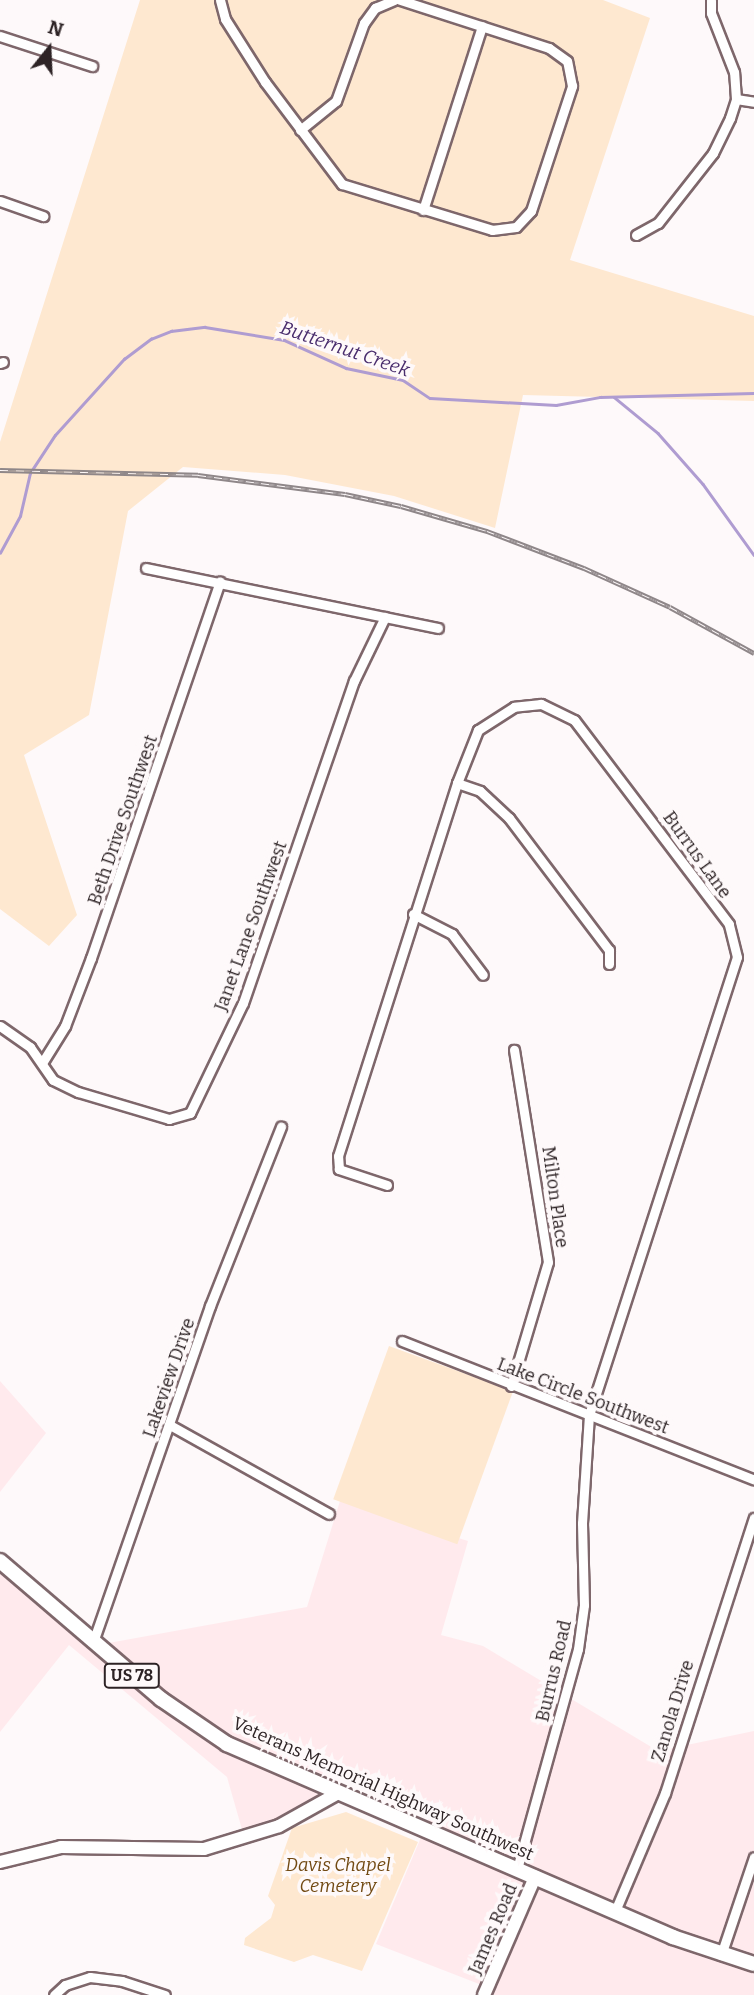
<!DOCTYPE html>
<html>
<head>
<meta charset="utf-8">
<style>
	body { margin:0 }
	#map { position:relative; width:754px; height:1995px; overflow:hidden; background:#fef9fa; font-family:Bitter,serif }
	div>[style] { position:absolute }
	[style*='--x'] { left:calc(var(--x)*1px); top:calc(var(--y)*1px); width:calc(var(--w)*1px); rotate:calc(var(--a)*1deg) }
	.built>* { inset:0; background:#ffeaed }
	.green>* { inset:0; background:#fee8d0; transform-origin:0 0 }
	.stream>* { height:2.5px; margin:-1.25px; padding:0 1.25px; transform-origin:1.25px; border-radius:1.25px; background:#af9cd1 }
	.roads { filter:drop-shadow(2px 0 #7e676b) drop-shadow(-2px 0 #7e676b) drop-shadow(0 2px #7e676b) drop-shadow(0 -2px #7e676b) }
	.street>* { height:9px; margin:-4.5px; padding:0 4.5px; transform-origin:4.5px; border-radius:4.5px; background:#fff }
	.secondary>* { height:12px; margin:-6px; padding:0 6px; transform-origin:6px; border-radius:6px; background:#fff }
	.primary>* { height:14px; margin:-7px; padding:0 7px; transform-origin:7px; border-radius:7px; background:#fff }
	.rail>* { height:5px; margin-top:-2.5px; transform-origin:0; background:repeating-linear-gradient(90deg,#fef9fa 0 8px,#8f8789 0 16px); box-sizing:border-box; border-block:2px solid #8f8789 }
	span { translate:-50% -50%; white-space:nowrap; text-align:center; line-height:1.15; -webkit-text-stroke:7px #fef9fa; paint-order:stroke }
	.shield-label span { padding:2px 5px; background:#fef9fa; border:2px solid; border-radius:5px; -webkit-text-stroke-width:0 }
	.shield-label { font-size:16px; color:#2d2325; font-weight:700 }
	.street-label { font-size:18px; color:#2d2325 }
	.park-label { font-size:18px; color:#724a13; font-style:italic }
	.water-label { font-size:19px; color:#492d6d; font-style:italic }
	.north { position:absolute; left:14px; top:14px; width:70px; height:70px; -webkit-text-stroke:5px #fef9fa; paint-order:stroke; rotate:18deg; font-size:19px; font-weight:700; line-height:28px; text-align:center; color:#2d2325 }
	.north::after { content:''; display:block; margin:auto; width:24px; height:32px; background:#2d2325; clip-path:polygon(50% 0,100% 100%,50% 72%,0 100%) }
</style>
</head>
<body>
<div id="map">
	<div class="built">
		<i style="clip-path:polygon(0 1381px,46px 1433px,0 1492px)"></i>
		<i style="clip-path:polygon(340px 1501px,468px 1541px,441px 1635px,483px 1646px,658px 1751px,754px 1731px,754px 1995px,490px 1995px,492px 1989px,376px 1944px,430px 1816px,328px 1771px,312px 1807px,243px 1833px,227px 1777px,69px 1645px,0 1732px,0 1560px,103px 1644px,307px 1607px)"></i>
	</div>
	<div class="green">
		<i style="clip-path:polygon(140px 0,603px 0,650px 18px,570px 260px,754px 316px,754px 401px,523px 395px,495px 528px,394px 496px,285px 475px,183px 467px,128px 511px,89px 715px,24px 755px,77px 915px,49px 946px,0 909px,0 442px)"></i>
		<i style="left:389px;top:1346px;width:132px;height:163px;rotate:20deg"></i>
		<i style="clip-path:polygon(346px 1812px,418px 1842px,362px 1971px,313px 1955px,294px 1962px,244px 1945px,245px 1938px,271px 1918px,275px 1905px,268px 1896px,292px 1828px)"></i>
	</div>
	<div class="stream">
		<i style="--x:614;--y:397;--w:57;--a:39.3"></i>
		<i style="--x:658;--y:433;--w:68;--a:48.6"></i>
		<i style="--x:703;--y:484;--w:87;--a:54.3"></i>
		<i style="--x:0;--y:553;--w:42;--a:-61.6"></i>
		<i style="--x:20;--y:516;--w:44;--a:-76.9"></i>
		<i style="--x:30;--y:473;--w:45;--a:-56.7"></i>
		<i style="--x:55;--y:435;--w:103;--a:-47.8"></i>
		<i style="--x:124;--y:359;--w:34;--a:-37"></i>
		<i style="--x:151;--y:339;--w:22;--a:-22"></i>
		<i style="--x:171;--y:331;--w:34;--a:-7"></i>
		<i style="--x:205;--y:327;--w:80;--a:9.3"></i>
		<i style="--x:284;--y:340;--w:68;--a:24.3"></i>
		<i style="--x:346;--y:368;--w:58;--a:11.9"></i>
		<i style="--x:403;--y:380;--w:32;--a:34"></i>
		<i style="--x:430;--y:398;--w:126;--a:3.2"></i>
		<i style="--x:556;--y:405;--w:45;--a:-10.3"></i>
		<i style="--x:600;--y:397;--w:154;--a:-1.5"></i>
	</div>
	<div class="roads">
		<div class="street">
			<i style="--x:220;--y:0;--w:20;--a:75"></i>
			<i style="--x:225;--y:19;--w:75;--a:57.6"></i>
			<i style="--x:265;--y:82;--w:128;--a:53"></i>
			<i style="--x:342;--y:184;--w:157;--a:17"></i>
			<i style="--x:492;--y:230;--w:24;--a:-7"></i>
			<i style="--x:516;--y:227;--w:22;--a:-47"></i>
			<i style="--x:531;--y:211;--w:132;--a:-71.8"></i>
			<i style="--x:572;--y:86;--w:25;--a:-101"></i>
			<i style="--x:567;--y:61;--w:22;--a:-144"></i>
			<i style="--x:549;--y:48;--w:157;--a:-162.1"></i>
			<i style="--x:0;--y:36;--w:97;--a:18.1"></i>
			<i style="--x:736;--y:99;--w:18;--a:9"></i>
			<i style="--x:300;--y:130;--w:46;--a:-38.9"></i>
			<i style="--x:336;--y:101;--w:83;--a:-70.3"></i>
			<i style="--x:364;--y:23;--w:19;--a:-54"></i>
			<i style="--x:375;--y:8;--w:21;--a:-23"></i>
			<i style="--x:0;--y:201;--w:46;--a:19.2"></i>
			<i style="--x:423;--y:210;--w:193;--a:-72.2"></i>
			<i style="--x:636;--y:235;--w:25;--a:-29"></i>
			<i style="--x:658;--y:223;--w:89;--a:-51.8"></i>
			<i style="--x:713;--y:153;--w:39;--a:-64"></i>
			<i style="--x:730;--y:118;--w:20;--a:-72"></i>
			<i style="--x:736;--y:99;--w:27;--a:-94"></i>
			<i style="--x:734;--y:72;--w:63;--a:-111.3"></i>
			<i style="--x:711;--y:13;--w:13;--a:-90"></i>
			<i style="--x:0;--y:363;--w:3;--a:-18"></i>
			<i style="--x:146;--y:568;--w:298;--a:11.6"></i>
			<i style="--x:413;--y:914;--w:44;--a:27.1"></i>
			<i style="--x:452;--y:934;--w:51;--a:52.9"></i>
			<i style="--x:0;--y:1026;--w:37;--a:35"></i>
			<i style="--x:30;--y:1047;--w:40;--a:55.1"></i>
			<i style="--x:53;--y:1080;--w:28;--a:26"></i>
			<i style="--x:78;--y:1092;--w:95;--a:16.5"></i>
			<i style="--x:169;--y:1119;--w:22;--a:-16"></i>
			<i style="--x:190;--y:1113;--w:122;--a:-64.3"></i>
			<i style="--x:243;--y:1003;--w:341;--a:-71"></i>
			<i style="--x:354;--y:681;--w:71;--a:-64.2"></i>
			<i style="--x:42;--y:1063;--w:44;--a:-58.1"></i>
			<i style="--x:65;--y:1026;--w:73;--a:-69.1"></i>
			<i style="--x:91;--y:958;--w:398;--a:-71.1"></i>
			<i style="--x:387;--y:1185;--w:51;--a:-161.6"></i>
			<i style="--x:339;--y:1169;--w:13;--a:-94"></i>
			<i style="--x:338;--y:1156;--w:392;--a:-72.3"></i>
			<i style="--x:402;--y:1341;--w:378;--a:21.5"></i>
			<i style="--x:511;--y:1386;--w:129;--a:-73.4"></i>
			<i style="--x:548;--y:1262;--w:215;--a:-99.1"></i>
			<i style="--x:170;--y:1425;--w:182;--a:29.2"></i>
			<i style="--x:93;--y:1642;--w:356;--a:-70.8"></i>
			<i style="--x:210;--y:1306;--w:193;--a:-68.4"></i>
			<i style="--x:517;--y:1869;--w:228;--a:-74.5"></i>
			<i style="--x:578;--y:1649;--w:44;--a:-82.2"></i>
			<i style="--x:584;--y:1605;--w:82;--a:-91.4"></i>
			<i style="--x:582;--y:1523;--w:108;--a:-86.3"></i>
			<i style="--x:589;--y:1415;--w:481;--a:-72.1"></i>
			<i style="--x:737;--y:957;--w:34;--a:-104"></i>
			<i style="--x:729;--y:924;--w:256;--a:-127.2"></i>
			<i style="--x:574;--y:720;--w:37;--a:-154"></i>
			<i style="--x:541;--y:704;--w:27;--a:174"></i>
			<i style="--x:514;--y:707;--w:43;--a:147.4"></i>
			<i style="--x:478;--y:730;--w:57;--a:111.6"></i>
			<i style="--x:457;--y:783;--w:24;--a:19"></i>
			<i style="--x:480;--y:791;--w:40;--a:43"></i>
			<i style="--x:509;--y:818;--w:166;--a:52.9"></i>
			<i style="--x:609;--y:950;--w:14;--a:90"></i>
			<i style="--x:615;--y:1911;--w:128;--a:-67"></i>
			<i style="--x:665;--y:1793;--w:289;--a:-72.1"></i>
			<i style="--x:721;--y:1955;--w:103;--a:-71.4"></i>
			<i style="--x:54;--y:1995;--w:15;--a:-42"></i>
			<i style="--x:65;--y:1985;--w:26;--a:-18"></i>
			<i style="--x:90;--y:1977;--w:32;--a:7"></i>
			<i style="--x:122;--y:1981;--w:45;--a:18"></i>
		</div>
		<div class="secondary">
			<i style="--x:0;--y:1862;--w:63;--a:-13.8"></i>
			<i style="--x:61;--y:1847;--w:143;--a:0.8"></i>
			<i style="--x:204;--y:1849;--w:78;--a:-17"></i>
			<i style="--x:279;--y:1826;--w:68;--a:-29.2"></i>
			<i style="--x:484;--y:1995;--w:129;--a:-66.6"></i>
		</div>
		<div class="primary">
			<i style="--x:0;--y:1561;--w:212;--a:40.6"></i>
			<i style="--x:161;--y:1699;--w:80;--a:34.3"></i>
			<i style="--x:227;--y:1744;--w:486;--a:23.4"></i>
			<i style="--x:673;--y:1937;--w:85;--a:18.4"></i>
		</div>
	</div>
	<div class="rail">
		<i style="--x:0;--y:470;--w:198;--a:1.4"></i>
		<i style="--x:198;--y:475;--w:148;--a:7.4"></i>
		<i style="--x:345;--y:494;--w:57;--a:12.1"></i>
		<i style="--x:401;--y:506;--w:90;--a:16.2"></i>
		<i style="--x:487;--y:531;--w:104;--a:20.9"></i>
		<i style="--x:584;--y:568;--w:94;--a:24.4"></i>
		<i style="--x:670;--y:607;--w:96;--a:28.7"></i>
	</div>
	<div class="shield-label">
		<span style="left:132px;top:1676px">US 78</span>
	</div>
	<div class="street-label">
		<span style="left:123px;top:820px;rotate:-71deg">Beth Drive Southwest</span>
		<span style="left:697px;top:855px;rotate:54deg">Burrus Lane</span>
		<span style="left:251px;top:926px;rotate:-70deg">Janet Lane Southwest</span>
		<span style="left:555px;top:1197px;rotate:82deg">Milton Place</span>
		<span style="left:169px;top:1378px;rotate:-71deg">Lakeview Drive</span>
		<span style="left:583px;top:1396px;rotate:21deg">Lake Circle Southwest</span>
		<span style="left:554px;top:1671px;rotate:-77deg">Burrus Road</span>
		<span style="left:673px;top:1711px;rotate:-73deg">Zanola Drive</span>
		<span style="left:383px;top:1789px;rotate:24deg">Veterans Memorial Highway Southwest</span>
		<span style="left:493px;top:1929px;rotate:-67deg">James Road</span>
	</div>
	<div class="park-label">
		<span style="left:338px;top:1876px">Davis Chapel<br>Cemetery</span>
	</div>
	<div class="water-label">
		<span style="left:345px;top:349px;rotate:19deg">Butternut Creek</span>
	</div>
	<div class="north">N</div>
</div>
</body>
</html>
